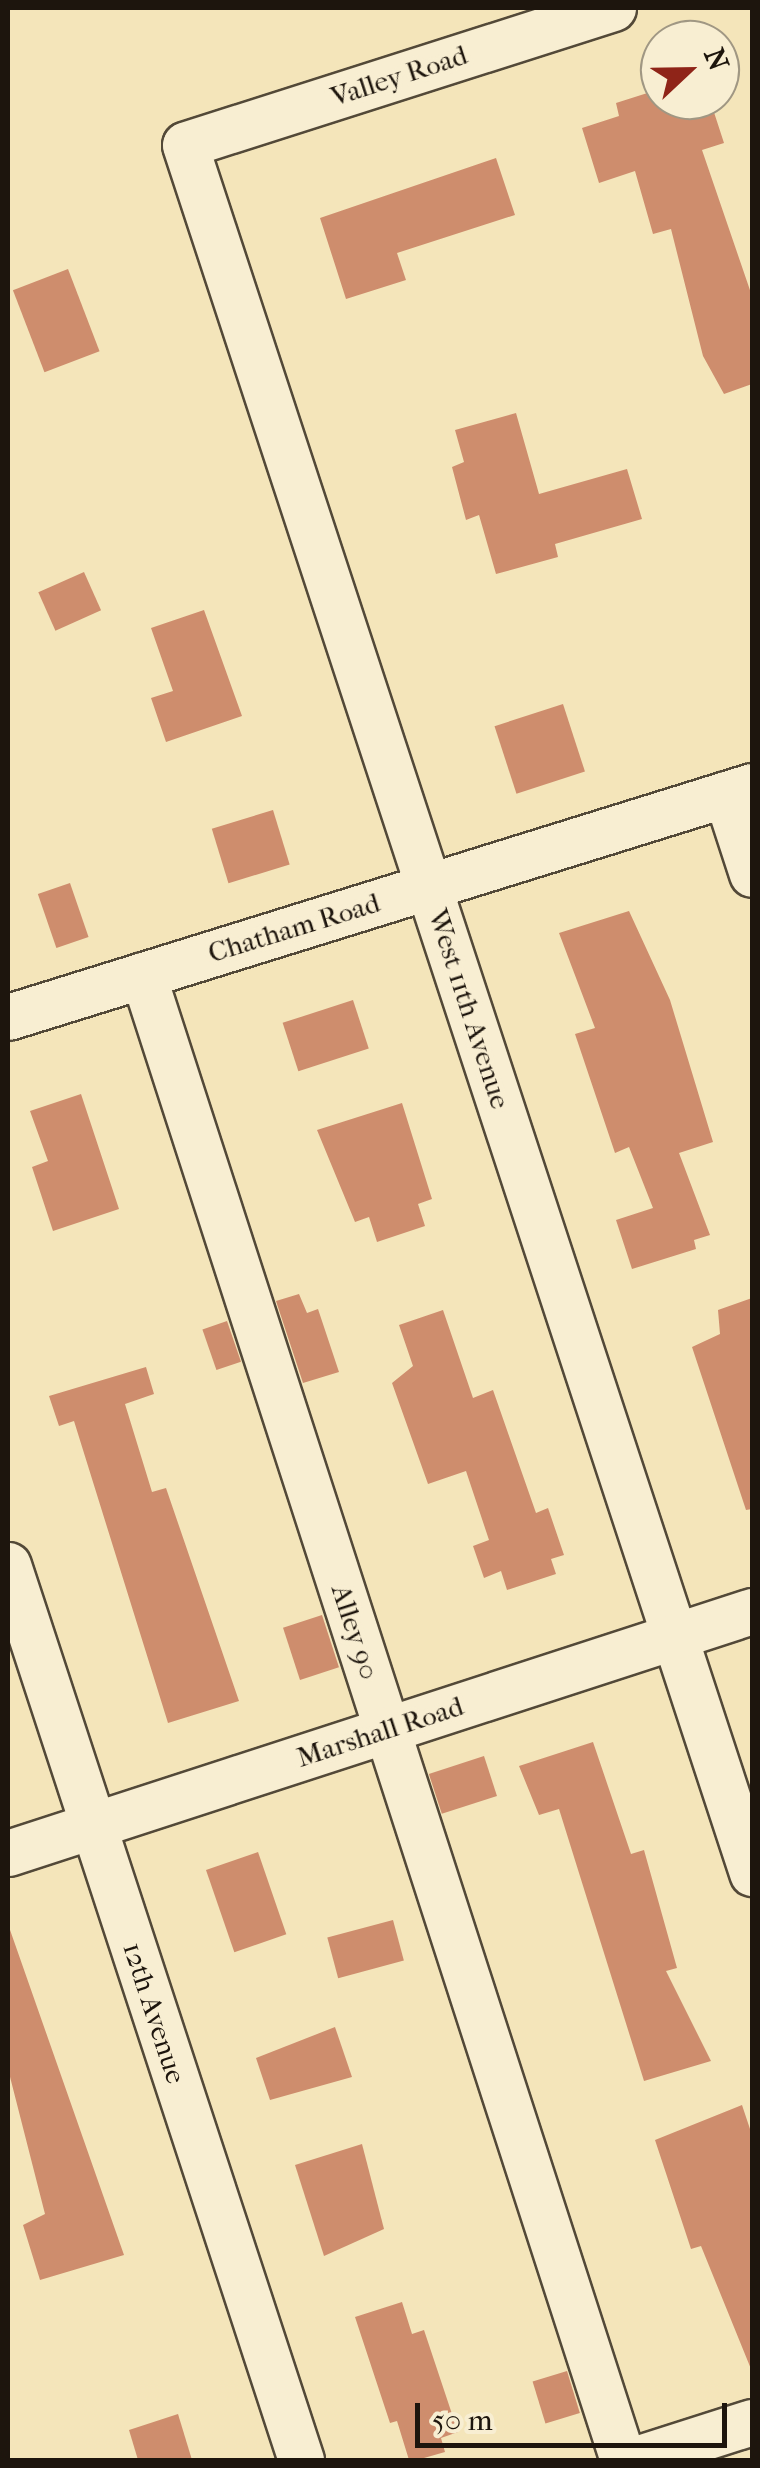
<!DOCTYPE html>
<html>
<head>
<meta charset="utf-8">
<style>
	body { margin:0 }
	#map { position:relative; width:760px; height:2468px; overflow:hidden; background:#f4e5ba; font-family:"IM FELL French Canon",serif }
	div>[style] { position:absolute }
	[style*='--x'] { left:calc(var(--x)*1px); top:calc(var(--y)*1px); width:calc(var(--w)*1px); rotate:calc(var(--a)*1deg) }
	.building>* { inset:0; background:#ce8d6d; transform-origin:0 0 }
	.roads { filter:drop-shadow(2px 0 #534938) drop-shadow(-2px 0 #534938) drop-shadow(0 2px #534938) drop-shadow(0 -2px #534938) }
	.minor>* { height:45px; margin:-22.5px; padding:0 22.5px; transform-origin:22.5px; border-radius:22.5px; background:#f8eed2 }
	span { translate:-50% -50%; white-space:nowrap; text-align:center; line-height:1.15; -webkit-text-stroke:9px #f8eed2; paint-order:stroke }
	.street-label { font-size:28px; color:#1d150d }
	.frame { position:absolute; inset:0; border:10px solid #1d150d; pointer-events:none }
	.north { position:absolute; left:640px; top:20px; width:100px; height:100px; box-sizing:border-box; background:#f8eed2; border:2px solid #a09783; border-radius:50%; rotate:68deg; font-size:28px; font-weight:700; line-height:40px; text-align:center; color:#1d150d }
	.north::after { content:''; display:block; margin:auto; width:35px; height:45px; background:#8f2418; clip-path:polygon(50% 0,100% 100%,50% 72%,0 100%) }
	.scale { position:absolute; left:415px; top:2403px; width:312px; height:45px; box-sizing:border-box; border:5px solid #1d150d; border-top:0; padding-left:12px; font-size:30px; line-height:35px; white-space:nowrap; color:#1d150d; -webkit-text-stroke:8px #f8eed2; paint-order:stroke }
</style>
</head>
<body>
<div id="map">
	<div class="building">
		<i style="clip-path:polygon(660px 89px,660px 100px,710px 100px,724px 143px,702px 150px,752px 296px,752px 384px,724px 394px,703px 356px,671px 229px,653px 234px,635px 171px,599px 183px,582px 128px,619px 116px,616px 103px)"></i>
		<i style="clip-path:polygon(496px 158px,515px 215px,397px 253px,406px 280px,346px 299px,320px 218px)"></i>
		<i style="left:68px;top:269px;width:88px;height:59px;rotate:69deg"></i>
		<i style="clip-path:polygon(516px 413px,539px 494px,627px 469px,642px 519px,555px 544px,558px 557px,496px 574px,479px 515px,466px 520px,452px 467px,464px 462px,455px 430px)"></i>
		<i style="left:84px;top:572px;width:42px;height:50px;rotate:66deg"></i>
		<i style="clip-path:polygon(204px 610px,242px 716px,166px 742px,151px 698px,173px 691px,151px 628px)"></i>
		<i style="left:563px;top:704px;width:71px;height:72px;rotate:72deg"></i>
		<i style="left:273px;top:810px;width:57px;height:64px;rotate:73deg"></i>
		<i style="left:70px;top:883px;width:57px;height:34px;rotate:71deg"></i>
		<i style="clip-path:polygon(629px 911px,670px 1000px,713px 1142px,679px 1153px,710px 1235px,694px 1240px,696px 1249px,632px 1269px,616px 1220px,653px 1208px,629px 1147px,615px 1153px,575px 1034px,595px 1028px,559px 933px)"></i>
		<i style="left:353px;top:1000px;width:51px;height:74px;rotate:72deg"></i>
		<i style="clip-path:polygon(81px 1094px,119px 1209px,53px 1231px,32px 1167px,48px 1161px,30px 1111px)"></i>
		<i style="clip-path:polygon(402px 1103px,432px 1199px,418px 1204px,425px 1226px,377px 1242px,369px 1217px,355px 1222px,317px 1130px)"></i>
		<i style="clip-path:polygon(299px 1294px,307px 1313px,318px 1309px,339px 1372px,303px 1383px,276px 1301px)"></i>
		<i style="clip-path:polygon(752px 1298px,752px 1509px,746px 1510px,692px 1347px,720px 1334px,718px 1310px)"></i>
		<i style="clip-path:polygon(443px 1310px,473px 1398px,493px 1390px,536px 1513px,548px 1508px,564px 1555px,551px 1559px,556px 1574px,507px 1590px,501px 1571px,484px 1578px,473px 1546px,489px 1540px,466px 1471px,428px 1484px,392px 1383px,413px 1366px,399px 1325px)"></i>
		<i style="left:227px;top:1321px;width:43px;height:26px;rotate:71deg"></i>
		<i style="clip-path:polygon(146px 1367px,154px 1394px,125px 1404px,152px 1492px,166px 1488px,239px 1701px,168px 1723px,74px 1421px,59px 1426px,49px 1396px)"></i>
		<i style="left:322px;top:1615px;width:55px;height:41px;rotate:72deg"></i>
		<i style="clip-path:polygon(593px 1742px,631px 1854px,644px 1850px,677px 1968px,666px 1971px,711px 2061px,644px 2081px,559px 1809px,539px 1815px,519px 1766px)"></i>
		<i style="left:484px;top:1756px;width:42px;height:58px;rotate:72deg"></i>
		<i style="left:258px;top:1852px;width:87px;height:55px;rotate:71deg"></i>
		<i style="left:393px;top:1920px;width:42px;height:68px;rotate:75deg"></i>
		<i style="clip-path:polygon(9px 1927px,124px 2255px,40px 2280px,23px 2225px,45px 2214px,8px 2069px)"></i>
		<i style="clip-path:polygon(335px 2027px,352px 2077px,270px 2100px,256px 2058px)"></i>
		<i style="clip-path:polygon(742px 2105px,752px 2135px,751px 2369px,701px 2246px,691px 2249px,655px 2140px)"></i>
		<i style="clip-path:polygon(362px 2144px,384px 2229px,324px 2256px,295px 2165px)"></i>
		<i style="clip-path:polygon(402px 2302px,412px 2334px,424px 2330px,458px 2432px,441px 2438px,445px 2452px,417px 2460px,409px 2460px,397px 2421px,390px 2423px,355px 2317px)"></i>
		<i style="left:567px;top:2371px;width:44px;height:36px;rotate:73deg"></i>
		<i style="clip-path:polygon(178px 2414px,192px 2460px,138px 2460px,129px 2430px)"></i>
	</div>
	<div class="roads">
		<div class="minor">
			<i style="--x:613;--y:8;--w:449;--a:162.3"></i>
			<i style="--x:185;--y:145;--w:1819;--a:71.83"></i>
			<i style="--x:726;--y:794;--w:84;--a:72"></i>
			<i style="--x:143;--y:975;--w:1561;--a:72.09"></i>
			<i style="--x:8;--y:1017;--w:779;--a:-17.25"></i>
			<i style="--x:8;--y:1565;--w:942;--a:71.87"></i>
			<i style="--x:8;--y:1853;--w:782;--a:-18.02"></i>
			<i style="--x:633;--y:2460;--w:125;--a:-17.7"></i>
		</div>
	</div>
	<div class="street-label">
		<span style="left:399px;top:76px;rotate:-18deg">Valley Road</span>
		<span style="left:294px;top:928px;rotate:-17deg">Chatham Road</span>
		<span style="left:469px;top:1009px;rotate:72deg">West 11th Avenue</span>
		<span style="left:355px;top:1632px;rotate:72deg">Alley 90</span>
		<span style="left:380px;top:1732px;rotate:-18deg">Marshall Road</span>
		<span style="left:154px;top:2013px;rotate:72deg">12th Avenue</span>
	</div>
	<div class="frame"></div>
	<div class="north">N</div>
	<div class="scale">50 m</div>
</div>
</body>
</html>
